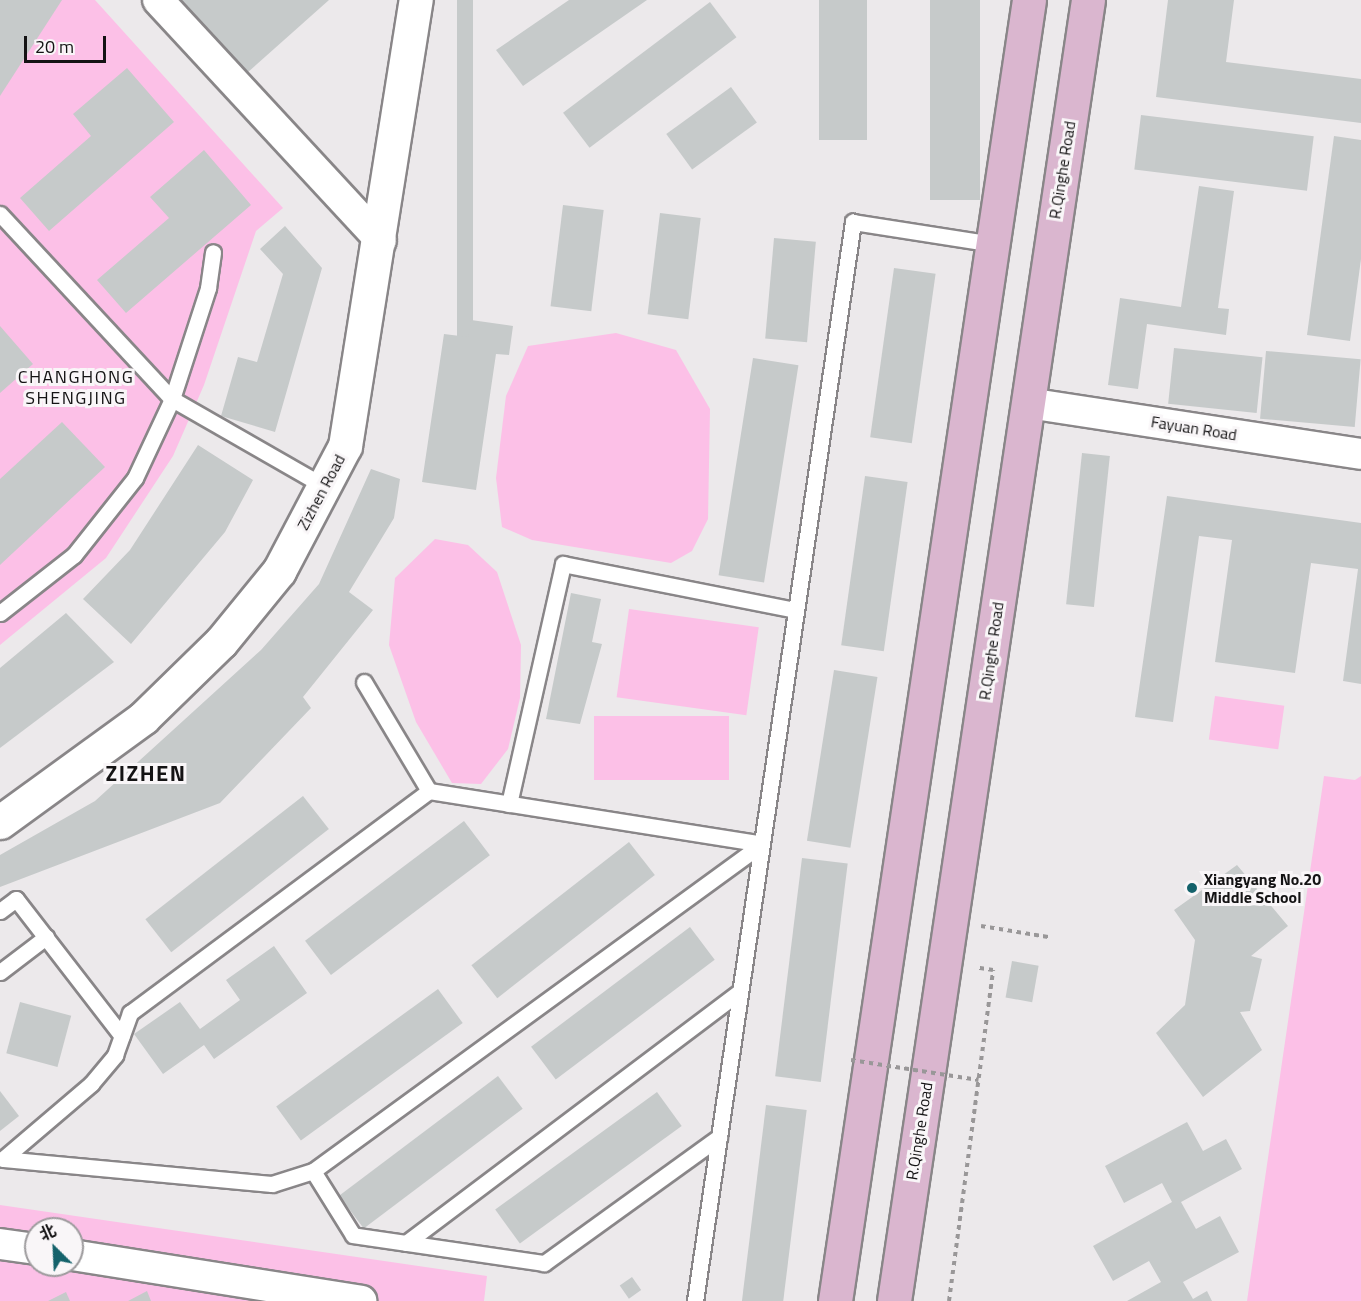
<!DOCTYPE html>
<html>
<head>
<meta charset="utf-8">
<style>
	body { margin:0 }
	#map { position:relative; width:1361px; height:1301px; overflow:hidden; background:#ece9eb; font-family:"Titillium Web","Noto Sans SC",sans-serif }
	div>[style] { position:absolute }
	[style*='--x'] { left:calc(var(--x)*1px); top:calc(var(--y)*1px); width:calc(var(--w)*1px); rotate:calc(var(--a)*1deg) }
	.green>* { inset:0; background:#fcc0e7; transform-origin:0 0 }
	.building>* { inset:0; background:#c6caca; transform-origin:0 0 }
	.path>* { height:4px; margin-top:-2px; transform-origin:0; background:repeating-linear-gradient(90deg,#999798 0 4.5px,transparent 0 9px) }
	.roads { filter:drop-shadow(2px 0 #898688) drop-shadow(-2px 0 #898688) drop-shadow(0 2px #898688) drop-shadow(0 -2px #898688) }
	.service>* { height:15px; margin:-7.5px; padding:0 7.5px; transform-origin:7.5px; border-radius:7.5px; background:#fff }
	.minor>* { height:30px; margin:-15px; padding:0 15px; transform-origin:15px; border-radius:15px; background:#fff }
	.tertiary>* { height:33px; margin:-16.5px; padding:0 16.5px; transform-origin:16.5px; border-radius:16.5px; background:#fff }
	.primary>* { height:33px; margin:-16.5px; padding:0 16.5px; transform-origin:16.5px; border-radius:16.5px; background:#dab6cf }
	.path-bridge>* { height:4px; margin-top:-2px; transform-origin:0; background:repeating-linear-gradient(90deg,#999798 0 4.5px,transparent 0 9px) }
	.dots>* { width:16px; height:16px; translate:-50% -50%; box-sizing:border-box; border:3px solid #f9f6f8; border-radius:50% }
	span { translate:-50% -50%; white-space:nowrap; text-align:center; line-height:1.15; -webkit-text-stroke:6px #f9f6f8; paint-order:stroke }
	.street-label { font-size:16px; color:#141314 }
	.poi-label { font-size:16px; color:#141314; font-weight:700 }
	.left { translate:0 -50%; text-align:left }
	.neighbourhood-label { font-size:18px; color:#141314; letter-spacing:1.5px }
	.district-label { font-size:22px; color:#141314; font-weight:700; letter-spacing:1.5px }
	.north { position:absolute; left:24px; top:1217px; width:60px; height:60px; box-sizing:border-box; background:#f9f6f8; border:2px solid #9d9b9d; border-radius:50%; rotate:336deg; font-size:16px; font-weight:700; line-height:24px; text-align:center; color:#141314 }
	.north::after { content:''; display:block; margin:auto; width:21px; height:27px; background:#14626b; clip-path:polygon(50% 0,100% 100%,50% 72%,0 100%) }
	.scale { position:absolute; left:24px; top:36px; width:82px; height:27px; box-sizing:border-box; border:3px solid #141314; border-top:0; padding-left:8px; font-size:18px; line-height:21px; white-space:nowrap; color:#141314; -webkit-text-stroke:4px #f9f6f8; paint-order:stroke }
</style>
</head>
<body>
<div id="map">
	<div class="green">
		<i style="clip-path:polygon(0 0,95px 0,283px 208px,256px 231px,204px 385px,173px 456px,106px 558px,0 645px)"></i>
		<i style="clip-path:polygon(616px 333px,676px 350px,710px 409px,708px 519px,692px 551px,671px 563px,532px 540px,502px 527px,496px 478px,506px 396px,528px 346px)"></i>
		<i style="clip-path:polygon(435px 539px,468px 545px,497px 572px,521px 645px,520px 698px,508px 749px,481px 784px,452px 783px,416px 722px,389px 645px,395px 578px)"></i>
		<i style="left:629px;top:609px;width:131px;height:89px;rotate:8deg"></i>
		<i style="left:1215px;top:696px;width:70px;height:44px;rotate:8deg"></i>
		<i style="left:729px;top:716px;width:64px;height:135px;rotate:90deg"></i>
		<i style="clip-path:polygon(1324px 776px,1355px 780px,1361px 776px,1361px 1301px,1247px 1301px)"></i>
		<i style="clip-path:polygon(evenodd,0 1205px,487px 1276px,484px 1301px,0 1301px,0 1205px,36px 1229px,72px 1229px,72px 1265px,36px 1265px,36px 1229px)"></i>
	</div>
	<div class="building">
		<i style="clip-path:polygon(0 0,62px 0,0 96px)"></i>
		<i style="clip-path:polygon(183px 0,329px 0,247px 73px,175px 7px)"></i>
		<i style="left:457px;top:0;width:16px;height:457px"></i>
		<i style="clip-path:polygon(569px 0,647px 0,523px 86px,496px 50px)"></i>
		<i style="left:819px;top:0;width:48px;height:140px"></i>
		<i style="left:930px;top:0;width:50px;height:200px"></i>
		<i style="clip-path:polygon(1168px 0,1234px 0,1226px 62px,1361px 79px,1361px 123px,1156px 97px)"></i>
		<i style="left:710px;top:2px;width:44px;height:184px;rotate:53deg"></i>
		<i style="clip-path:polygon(127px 68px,174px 122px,49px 231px,20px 198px,91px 136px,73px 114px)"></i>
		<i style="left:731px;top:87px;width:44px;height:80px;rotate:54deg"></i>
		<i style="left:1141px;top:115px;width:174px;height:55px;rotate:7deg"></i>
		<i style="clip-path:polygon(1334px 136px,1361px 140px,1361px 259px,1350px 341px,1307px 335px)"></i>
		<i style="clip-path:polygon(204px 150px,251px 205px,126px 313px,97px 280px,169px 218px,150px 197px)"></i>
		<i style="clip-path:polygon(1199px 186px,1234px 191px,1218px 308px,1229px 309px,1226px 335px,1147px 324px,1138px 389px,1108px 385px,1120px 298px,1181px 307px)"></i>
		<i style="left:563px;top:205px;width:41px;height:102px;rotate:7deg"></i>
		<i style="left:660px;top:213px;width:41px;height:102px;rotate:7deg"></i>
		<i style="clip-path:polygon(285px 226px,322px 268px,275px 432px,221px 416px,238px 357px,257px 362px,283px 274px,260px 249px)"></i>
		<i style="left:774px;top:238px;width:42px;height:101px;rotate:5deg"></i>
		<i style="left:894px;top:268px;width:42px;height:171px;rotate:8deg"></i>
		<i style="clip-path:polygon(471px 320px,513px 326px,509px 355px,496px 354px,476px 490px,422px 482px,444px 334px,468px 337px)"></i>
		<i style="clip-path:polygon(0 326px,33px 364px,0 393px)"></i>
		<i style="left:1174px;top:348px;width:89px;height:56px;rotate:6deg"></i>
		<i style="left:1266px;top:351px;width:95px;height:68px;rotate:5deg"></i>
		<i style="left:753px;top:358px;width:46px;height:220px;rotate:9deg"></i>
		<i style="clip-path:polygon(62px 422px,105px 467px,0 565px,0 479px)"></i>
		<i style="clip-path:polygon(198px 445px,253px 480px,225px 532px,131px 644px,83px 599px,130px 550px)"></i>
		<i style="left:1082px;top:453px;width:28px;height:152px;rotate:6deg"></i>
		<i style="clip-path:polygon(371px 469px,400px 479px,394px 518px,349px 592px,373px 610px,303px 697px,311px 708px,220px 803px,0 887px,0 855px,95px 801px,261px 650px,319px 584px)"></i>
		<i style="left:865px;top:476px;width:43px;height:171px;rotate:8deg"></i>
		<i style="clip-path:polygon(1167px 496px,1361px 523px,1361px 684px,1343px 681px,1358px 569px,1311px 563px,1295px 673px,1215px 662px,1232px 540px,1199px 536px,1173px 722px,1135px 717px)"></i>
		<i style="clip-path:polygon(571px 593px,601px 599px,592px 642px,602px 644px,580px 724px,546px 719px)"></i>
		<i style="clip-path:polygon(66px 613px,114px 662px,0 748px,0 668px)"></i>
		<i style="left:834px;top:670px;width:44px;height:173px;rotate:9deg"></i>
		<i style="left:303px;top:796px;width:42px;height:200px;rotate:52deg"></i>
		<i style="left:464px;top:821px;width:43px;height:199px;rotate:53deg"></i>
		<i style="left:629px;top:842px;width:42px;height:200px;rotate:52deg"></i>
		<i style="left:802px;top:858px;width:46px;height:220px;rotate:7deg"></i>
		<i style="clip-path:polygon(1237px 865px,1288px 926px,1251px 956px,1262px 959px,1250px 1011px,1240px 1012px,1262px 1050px,1203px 1097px,1156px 1033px,1185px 1005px,1195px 940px,1174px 910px)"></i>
		<i style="left:690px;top:927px;width:41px;height:199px;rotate:53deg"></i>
		<i style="clip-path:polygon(274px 946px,307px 993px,214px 1059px,204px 1045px,163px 1074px,134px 1034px,180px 1002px,200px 1029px,240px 1000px,226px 980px)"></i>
		<i style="left:1012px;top:961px;width:27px;height:37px;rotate:10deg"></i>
		<i style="left:438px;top:989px;width:42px;height:200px;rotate:54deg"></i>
		<i style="left:20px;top:1002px;width:53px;height:53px;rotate:15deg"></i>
		<i style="left:498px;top:1076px;width:41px;height:199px;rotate:53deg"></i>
		<i style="clip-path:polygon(0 1091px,19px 1116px,0 1131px)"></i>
		<i style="left:657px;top:1092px;width:42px;height:200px;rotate:54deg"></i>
		<i style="left:766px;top:1105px;width:41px;height:198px;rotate:7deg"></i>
		<i style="clip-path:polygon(1187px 1122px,1203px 1151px,1226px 1139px,1242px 1169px,1181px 1202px,1196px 1229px,1220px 1216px,1239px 1252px,1183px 1282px,1193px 1299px,1207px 1291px,1212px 1301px,1127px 1301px,1161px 1282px,1149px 1261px,1113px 1281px,1093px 1246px,1172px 1202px,1162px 1183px,1124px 1203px,1105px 1166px)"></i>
		<i style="left:632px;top:1277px;width:16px;height:15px;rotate:55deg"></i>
		<i style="clip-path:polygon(147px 1291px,151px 1301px,128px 1301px)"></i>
		<i style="clip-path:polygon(66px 1292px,70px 1301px,48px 1301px)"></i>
	</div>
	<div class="path">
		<i style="--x:981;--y:926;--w:68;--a:9.3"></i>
		<i style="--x:949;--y:1301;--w:334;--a:-82.4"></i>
		<i style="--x:993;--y:970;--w:18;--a:-171"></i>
	</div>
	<div class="roads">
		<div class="service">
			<i style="--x:0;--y:214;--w:253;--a:47.1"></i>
			<i style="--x:172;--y:399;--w:175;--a:29.8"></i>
			<i style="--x:0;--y:613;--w:94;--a:-38.1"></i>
			<i style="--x:74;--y:555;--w:98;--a:-51.6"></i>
			<i style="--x:135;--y:478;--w:87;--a:-64.9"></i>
			<i style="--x:172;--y:399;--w:117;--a:-72"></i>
			<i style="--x:208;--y:288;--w:36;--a:-82"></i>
			<i style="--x:364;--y:682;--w:127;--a:59.2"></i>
			<i style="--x:509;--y:804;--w:246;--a:-77.3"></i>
			<i style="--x:563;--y:564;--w:237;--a:11.2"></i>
			<i style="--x:0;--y:911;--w:20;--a:-37"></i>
			<i style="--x:16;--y:899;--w:173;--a:52.3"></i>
			<i style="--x:0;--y:972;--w:58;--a:-37.3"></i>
			<i style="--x:719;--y:1137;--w:216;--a:144.2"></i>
			<i style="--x:544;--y:1263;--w:193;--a:-171.7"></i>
			<i style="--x:353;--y:1235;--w:75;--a:-122"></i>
			<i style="--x:313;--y:1171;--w:43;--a:162.4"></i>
			<i style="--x:272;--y:1184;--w:270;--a:-174.7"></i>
			<i style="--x:3;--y:1159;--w:116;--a:-40.4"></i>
			<i style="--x:91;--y:1084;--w:38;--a:-50"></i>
			<i style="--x:115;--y:1055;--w:45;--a:-70.3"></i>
			<i style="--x:130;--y:1013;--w:372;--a:-36.6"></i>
			<i style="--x:429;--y:791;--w:337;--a:9"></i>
			<i style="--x:313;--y:1171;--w:555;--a:-36.07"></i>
			<i style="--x:406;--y:1243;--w:418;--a:-37"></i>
			<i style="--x:695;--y:1301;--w:1091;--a:-81.67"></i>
			<i style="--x:853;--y:222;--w:142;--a:8.9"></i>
		</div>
		<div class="minor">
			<i style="--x:158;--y:0;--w:328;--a:47.2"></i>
			<i style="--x:1028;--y:403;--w:337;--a:8.7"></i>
			<i style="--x:0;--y:1244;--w:36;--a:8"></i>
			<i style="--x:72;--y:1255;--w:293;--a:9"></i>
		</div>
		<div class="tertiary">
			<i style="--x:0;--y:822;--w:177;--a:-36"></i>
			<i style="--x:143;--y:718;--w:109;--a:-44.3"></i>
			<i style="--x:221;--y:642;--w:92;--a:-50.8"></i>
			<i style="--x:279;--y:571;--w:141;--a:-62.2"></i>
			<i style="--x:345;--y:446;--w:452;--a:-81"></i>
		</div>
		<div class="primary">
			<i style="--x:835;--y:1301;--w:1315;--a:-81.52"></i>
			<i style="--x:894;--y:1301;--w:1315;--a:-81.52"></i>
		</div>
	</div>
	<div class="path-bridge">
		<i style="--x:851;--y:1060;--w:129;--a:8.9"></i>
	</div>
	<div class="dots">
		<i style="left:1192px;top:888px;background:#14626b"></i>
	</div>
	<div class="street-label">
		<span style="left:1062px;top:170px;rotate:-81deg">R.Qinghe Road</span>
		<span style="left:1194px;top:428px;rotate:9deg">Fayuan Road</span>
		<span style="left:321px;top:492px;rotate:-62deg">Zizhen Road</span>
		<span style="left:991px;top:651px;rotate:-82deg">R.Qinghe Road</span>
		<span style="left:919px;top:1131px;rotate:-81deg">R.Qinghe Road</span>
	</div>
	<div class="poi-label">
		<span class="left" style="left:1204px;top:888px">Xiangyang No.20<br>Middle School</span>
	</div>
	<div class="neighbourhood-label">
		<span style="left:76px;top:388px">CHANGHONG<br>SHENGJING</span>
	</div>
	<div class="district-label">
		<span style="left:146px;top:774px">ZIZHEN</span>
	</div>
	<div class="north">北</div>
	<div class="scale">20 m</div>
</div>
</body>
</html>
